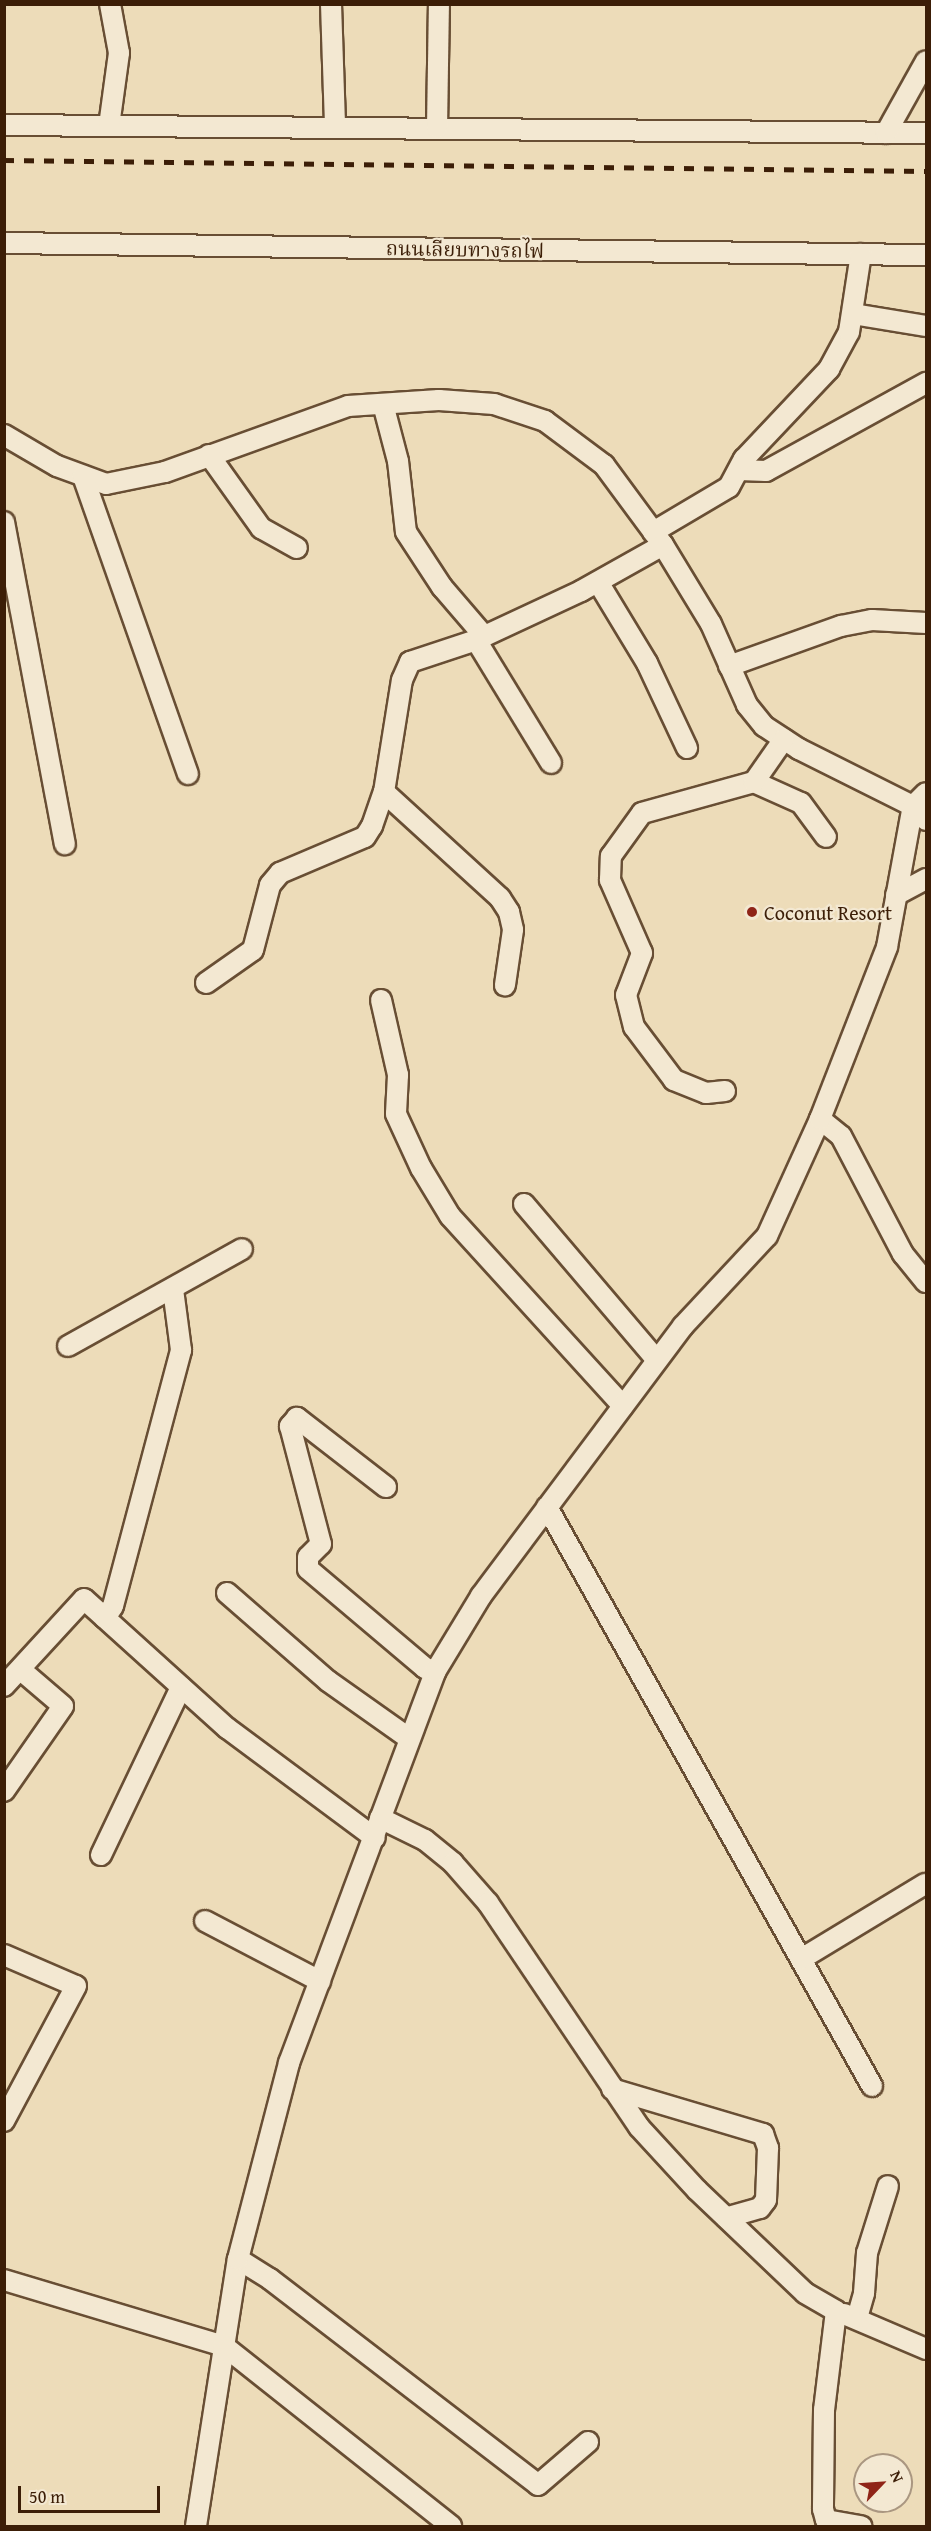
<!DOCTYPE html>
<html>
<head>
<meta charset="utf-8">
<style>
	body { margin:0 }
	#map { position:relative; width:931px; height:2531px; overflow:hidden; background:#eddcb9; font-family:"Gentium Book Plus","Noto Serif Thai",serif }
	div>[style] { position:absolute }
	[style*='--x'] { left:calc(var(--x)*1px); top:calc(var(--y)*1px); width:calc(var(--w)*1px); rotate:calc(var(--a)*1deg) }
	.roads { filter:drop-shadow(2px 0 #684e34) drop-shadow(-2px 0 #684e34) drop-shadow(0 2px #684e34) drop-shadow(0 -2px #684e34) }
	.minor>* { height:20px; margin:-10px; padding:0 10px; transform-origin:10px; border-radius:10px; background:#f3e8d2 }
	.rail>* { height:4.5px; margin-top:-2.25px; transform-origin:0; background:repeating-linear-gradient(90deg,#3c1e07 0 10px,transparent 0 20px) }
	.dots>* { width:16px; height:16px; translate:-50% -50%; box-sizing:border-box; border:3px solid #f3e8d2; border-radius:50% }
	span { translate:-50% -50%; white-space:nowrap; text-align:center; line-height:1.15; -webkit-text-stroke:4.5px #f3e8d2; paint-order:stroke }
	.street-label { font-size:20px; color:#3c1e07 }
	.poi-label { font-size:20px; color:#3c1e07 }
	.left { translate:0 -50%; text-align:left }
	.frame { position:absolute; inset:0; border:6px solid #3c1e07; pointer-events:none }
	.north { position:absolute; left:853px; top:2453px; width:60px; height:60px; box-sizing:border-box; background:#f3e8d2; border:2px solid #aa9781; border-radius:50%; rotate:65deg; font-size:16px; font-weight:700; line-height:24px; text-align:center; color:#3c1e07 }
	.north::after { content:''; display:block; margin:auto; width:21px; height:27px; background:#8f2418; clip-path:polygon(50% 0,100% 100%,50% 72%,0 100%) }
	.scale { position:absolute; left:18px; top:2486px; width:142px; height:27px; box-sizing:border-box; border:3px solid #3c1e07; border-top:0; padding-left:8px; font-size:18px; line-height:21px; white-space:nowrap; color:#3c1e07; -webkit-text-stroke:4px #f3e8d2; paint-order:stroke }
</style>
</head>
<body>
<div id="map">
	<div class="roads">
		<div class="minor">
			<i style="--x:331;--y:4;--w:122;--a:88.1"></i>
			<i style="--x:4;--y:125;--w:922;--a:0.5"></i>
			<i style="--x:109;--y:126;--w:74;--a:-82.2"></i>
			<i style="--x:119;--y:53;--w:50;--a:-100.4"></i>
			<i style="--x:437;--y:128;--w:124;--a:-89.1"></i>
			<i style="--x:886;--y:133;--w:82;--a:-60.9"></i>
			<i style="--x:4;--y:243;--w:922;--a:0.75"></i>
			<i style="--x:853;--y:314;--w:74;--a:9.3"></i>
			<i style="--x:383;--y:404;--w:59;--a:75.3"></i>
			<i style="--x:398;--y:461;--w:71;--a:83.6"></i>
			<i style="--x:406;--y:532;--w:66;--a:56.8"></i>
			<i style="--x:442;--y:587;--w:65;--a:49.4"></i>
			<i style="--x:4;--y:435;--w:61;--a:30.3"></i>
			<i style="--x:57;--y:466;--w:52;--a:20.2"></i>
			<i style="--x:106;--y:484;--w:60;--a:-11.5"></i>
			<i style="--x:165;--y:472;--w:195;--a:-19.8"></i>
			<i style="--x:348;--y:406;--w:91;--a:-3.8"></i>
			<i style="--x:439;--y:400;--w:55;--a:4.2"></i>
			<i style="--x:494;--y:404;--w:54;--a:18.4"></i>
			<i style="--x:545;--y:421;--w:74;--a:36.7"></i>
			<i style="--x:604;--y:465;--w:99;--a:53.6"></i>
			<i style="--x:663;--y:545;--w:92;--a:58.7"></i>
			<i style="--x:711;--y:624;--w:89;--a:66"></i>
			<i style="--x:747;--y:705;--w:27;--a:51"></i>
			<i style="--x:764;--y:726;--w:42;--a:33.3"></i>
			<i style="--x:799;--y:749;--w:127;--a:26.6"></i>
			<i style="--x:913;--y:806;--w:19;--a:47"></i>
			<i style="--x:209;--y:455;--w:90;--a:54.5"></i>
			<i style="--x:261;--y:528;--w:41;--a:29.1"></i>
			<i style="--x:739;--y:470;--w:27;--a:2"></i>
			<i style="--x:766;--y:471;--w:183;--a:-28.8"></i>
			<i style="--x:83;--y:476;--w:316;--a:70.6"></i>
			<i style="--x:4;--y:522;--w:328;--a:79.3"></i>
			<i style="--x:653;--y:532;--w:88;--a:-30.6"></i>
			<i style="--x:729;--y:487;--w:32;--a:-62"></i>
			<i style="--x:744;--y:459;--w:124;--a:-46.6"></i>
			<i style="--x:829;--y:369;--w:42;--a:-61.6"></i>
			<i style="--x:849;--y:332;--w:79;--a:-81.3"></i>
			<i style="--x:598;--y:582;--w:95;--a:58.8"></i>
			<i style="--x:647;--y:663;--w:94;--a:64.8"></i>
			<i style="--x:476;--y:640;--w:144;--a:58.6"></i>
			<i style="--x:729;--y:666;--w:119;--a:-19.7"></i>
			<i style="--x:841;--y:626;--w:32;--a:-11"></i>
			<i style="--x:872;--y:620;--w:54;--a:3.2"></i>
			<i style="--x:754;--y:782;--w:51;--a:24.1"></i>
			<i style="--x:801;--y:803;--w:42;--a:53.7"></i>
			<i style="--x:384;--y:792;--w:157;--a:42.4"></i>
			<i style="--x:500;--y:898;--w:17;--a:57"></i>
			<i style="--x:509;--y:912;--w:18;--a:77"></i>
			<i style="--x:513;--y:930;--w:56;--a:98.3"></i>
			<i style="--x:896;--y:895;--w:34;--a:-28"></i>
			<i style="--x:206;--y:983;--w:57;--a:-35.1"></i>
			<i style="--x:253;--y:950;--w:67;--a:-75.3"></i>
			<i style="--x:270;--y:885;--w:16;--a:-50"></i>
			<i style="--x:280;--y:873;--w:92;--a:-23"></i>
			<i style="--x:365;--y:837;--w:13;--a:-58"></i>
			<i style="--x:372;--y:826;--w:36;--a:-71"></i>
			<i style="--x:384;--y:792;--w:113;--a:-80.9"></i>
			<i style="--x:402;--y:680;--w:20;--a:-66"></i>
			<i style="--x:410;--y:662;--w:70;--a:-18.4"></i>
			<i style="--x:476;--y:640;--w:116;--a:-25"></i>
			<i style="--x:581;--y:591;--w:94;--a:-29.3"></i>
			<i style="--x:381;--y:1000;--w:77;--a:77.2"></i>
			<i style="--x:398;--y:1075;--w:39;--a:93"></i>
			<i style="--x:396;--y:1114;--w:60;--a:65.2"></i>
			<i style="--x:421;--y:1168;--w:56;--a:58.9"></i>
			<i style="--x:450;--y:1216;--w:257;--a:47.7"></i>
			<i style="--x:725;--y:1091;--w:19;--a:174"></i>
			<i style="--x:706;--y:1093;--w:35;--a:-158"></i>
			<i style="--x:674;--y:1080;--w:66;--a:-127"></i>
			<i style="--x:634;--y:1027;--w:33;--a:-104"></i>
			<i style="--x:626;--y:995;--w:45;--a:-69.1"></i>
			<i style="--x:642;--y:953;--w:80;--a:-113.7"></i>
			<i style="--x:610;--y:880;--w:24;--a:-88"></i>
			<i style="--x:611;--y:856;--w:53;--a:-54.2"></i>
			<i style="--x:642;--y:813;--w:116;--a:-15.5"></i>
			<i style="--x:754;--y:782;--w:52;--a:-55.1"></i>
			<i style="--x:820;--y:1119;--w:27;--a:39"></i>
			<i style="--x:841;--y:1136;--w:133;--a:62.3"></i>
			<i style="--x:903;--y:1254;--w:36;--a:51"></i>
			<i style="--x:524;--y:1204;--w:205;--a:49.6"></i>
			<i style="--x:68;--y:1346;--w:199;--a:-29.1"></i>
			<i style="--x:386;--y:1487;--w:113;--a:-142.2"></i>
			<i style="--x:297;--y:1418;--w:11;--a:131"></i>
			<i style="--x:290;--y:1426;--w:122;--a:75.3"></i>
			<i style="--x:321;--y:1544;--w:18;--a:135"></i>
			<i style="--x:308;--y:1557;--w:12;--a:90"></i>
			<i style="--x:308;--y:1569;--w:153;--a:40.2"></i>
			<i style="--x:425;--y:1668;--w:11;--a:22"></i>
			<i style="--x:547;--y:1507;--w:664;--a:60.69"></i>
			<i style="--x:227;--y:1593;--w:134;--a:41.1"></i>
			<i style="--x:328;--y:1681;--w:100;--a:35.3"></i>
			<i style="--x:105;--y:1618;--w:14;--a:-56"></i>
			<i style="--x:113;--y:1606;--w:265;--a:-75.1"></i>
			<i style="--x:181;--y:1350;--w:62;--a:-97.5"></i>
			<i style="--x:4;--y:1686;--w:118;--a:-47.4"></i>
			<i style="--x:84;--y:1599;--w:193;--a:42.1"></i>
			<i style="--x:227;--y:1728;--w:184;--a:36.6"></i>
			<i style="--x:4;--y:1791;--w:103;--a:-55.2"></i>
			<i style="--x:63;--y:1706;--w:54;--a:-139.5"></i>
			<i style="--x:380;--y:1818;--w:50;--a:26.1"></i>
			<i style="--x:425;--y:1840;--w:36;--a:39"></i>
			<i style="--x:453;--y:1863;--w:53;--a:48.8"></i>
			<i style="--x:488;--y:1903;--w:270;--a:56"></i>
			<i style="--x:639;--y:2127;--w:86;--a:47.4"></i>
			<i style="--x:697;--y:2190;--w:149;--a:43.6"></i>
			<i style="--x:805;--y:2293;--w:36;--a:30"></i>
			<i style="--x:836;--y:2311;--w:100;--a:96.9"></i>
			<i style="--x:824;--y:2410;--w:99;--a:90.6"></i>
			<i style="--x:823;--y:2509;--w:11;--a:75"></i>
			<i style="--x:826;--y:2520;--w:36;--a:10"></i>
			<i style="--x:101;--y:1855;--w:186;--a:-64.5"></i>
			<i style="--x:205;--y:1921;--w:130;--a:27.6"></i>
			<i style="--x:4;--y:1955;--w:78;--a:23.3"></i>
			<i style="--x:76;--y:1986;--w:153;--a:118.1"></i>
			<i style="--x:801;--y:1959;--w:145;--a:-31.2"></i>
			<i style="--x:612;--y:2089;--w:158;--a:16.6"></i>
			<i style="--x:763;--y:2134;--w:15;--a:70"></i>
			<i style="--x:768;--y:2148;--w:52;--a:92.2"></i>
			<i style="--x:766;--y:2200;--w:10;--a:127"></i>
			<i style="--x:760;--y:2208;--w:35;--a:164"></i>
			<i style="--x:238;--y:2259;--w:38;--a:32"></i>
			<i style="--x:270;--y:2279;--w:338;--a:37.5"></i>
			<i style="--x:538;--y:2485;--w:66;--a:-40.7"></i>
			<i style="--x:4;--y:2280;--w:230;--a:16.7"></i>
			<i style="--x:224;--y:2346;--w:290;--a:38.4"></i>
			<i style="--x:844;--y:2314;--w:89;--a:23.1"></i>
			<i style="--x:857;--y:2318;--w:26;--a:-74"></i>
			<i style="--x:864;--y:2293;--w:40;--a:-85.7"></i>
			<i style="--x:867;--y:2253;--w:70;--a:-72.6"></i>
			<i style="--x:196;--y:2526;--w:270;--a:-81.1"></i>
			<i style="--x:238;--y:2259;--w:203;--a:-75.4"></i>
			<i style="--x:289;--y:2063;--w:417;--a:-69.5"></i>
			<i style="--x:435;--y:1672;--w:89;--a:-58.8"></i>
			<i style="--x:481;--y:1596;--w:337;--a:-53.2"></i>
			<i style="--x:683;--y:1326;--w:123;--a:-47"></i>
			<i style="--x:767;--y:1236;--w:128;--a:-65.6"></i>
			<i style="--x:820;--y:1119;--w:185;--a:-68.7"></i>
			<i style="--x:887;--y:947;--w:143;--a:-79.6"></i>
			<i style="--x:913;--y:806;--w:18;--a:-45"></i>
		</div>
	</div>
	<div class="rail">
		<i style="--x:4;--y:160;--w:922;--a:0.68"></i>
	</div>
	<div class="dots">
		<i style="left:752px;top:912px;background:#8f2418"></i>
	</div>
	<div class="street-label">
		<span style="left:465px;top:249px;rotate:1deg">ถนนเลียบทางรถไฟ</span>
	</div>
	<div class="poi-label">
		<span class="left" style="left:764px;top:912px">Coconut Resort</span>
	</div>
	<div class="frame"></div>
	<div class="north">N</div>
	<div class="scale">50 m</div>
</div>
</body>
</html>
